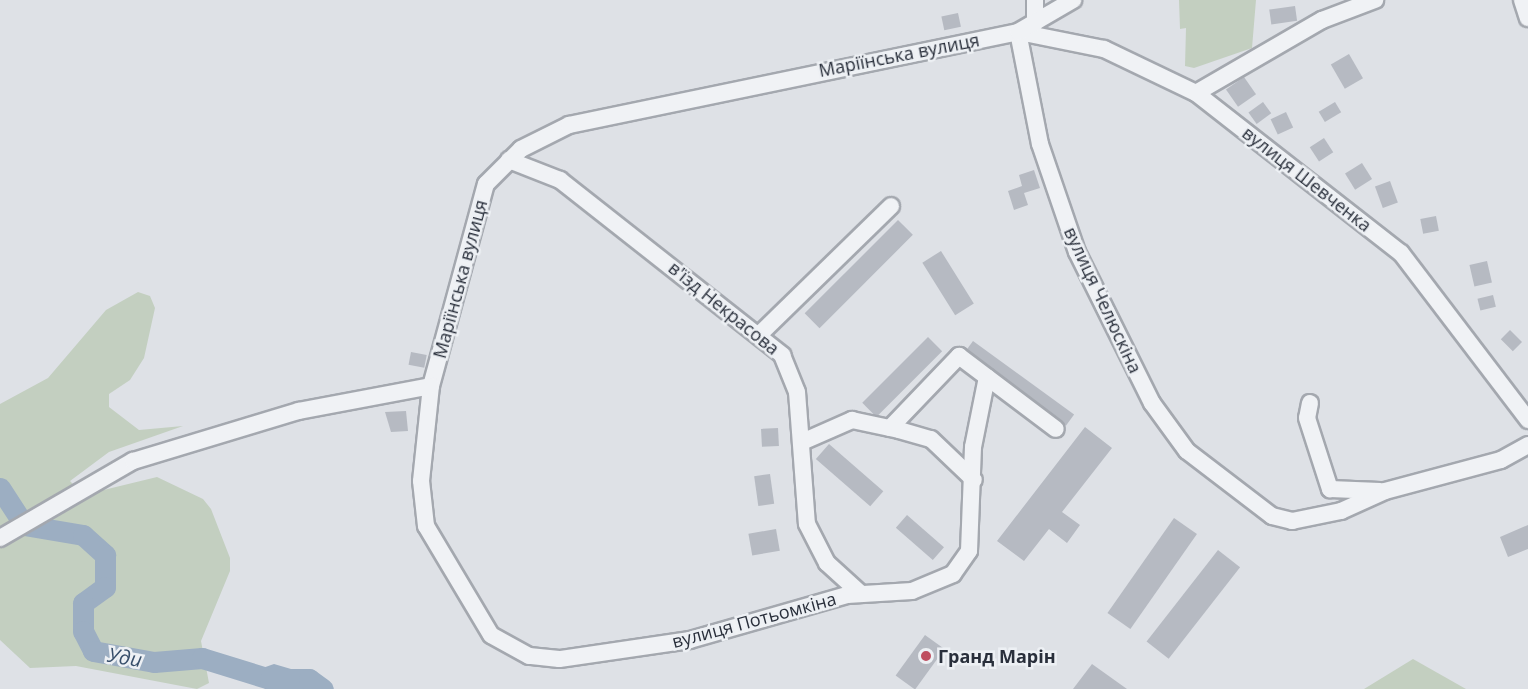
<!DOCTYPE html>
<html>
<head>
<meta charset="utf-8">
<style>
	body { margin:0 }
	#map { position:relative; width:1528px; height:689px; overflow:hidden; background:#dee1e6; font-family:"Open Sans",sans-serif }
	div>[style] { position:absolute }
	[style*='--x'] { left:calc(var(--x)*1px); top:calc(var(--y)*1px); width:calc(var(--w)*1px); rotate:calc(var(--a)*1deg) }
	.green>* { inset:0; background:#c3cfc0 }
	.water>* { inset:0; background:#9caec2 }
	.river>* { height:21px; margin:-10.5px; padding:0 10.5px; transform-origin:10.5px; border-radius:10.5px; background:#9caec2 }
	.building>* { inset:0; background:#b6bac2; transform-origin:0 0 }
	.roads { filter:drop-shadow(2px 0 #a4a8af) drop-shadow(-2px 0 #a4a8af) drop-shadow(0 2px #a4a8af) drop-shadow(0 -2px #a4a8af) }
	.minor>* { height:16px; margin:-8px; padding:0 8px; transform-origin:8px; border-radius:8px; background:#f0f2f5 }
	.dots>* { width:16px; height:16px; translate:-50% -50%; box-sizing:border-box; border:3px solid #edf0f4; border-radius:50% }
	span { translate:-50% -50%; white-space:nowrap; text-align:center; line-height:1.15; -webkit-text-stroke:5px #edf0f4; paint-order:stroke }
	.street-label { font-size:18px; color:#292f3b }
	.poi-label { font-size:18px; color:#292f3b; font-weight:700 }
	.left { translate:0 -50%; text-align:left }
	.water-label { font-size:20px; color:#374e6a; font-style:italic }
</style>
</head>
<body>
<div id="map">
	<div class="green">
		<i style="clip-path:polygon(1179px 0,1256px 0,1252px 48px,1194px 68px,1185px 66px,1186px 28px,1180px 29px)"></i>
		<i style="clip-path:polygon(138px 292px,150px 296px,155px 308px,144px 358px,130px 380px,109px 394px,109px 407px,139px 430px,183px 426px,109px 452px,70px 481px,83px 495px,157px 477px,203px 499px,211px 509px,230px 558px,230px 571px,201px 641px,209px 683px,197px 689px,76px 666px,30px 668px,0 640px,0 404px,48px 378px,106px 310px)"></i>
		<i style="clip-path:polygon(1413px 659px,1466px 689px,1364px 689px)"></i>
	</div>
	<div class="water">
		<i style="clip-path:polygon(274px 664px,291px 669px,293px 684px,266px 689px,252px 677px,254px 671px)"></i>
	</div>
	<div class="river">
		<i style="--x:0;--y:488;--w:44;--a:57"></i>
		<i style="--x:24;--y:525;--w:60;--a:9.6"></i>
		<i style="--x:83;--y:535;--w:30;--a:42"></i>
		<i style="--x:105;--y:555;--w:32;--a:90"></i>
		<i style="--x:105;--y:587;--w:27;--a:144"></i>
		<i style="--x:83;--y:603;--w:28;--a:90"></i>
		<i style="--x:83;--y:631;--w:22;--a:63"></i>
		<i style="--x:93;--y:651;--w:62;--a:10.2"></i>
		<i style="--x:154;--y:662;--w:48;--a:-4.8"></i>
		<i style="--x:202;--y:658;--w:71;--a:17.2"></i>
		<i style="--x:270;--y:679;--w:39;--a:0"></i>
		<i style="--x:309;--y:679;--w:17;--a:36"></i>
	</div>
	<div class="building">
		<i style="left:1295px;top:6px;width:15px;height:26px;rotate:82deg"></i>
		<i style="left:958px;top:13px;width:14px;height:17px;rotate:78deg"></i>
		<i style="left:1349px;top:54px;width:28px;height:21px;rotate:60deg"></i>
		<i style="left:1244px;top:77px;width:21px;height:22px;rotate:55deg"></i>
		<i style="left:1263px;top:102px;width:14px;height:18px;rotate:54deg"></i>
		<i style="left:1335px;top:102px;width:12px;height:19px;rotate:59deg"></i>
		<i style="left:1286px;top:112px;width:17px;height:17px;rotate:65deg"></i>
		<i style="left:1324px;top:138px;width:17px;height:17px;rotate:57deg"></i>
		<i style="left:1362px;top:163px;width:19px;height:20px;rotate:58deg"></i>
		<i style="clip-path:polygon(1034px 170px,1040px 188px,1024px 193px,1028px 205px,1014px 210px,1008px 191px,1022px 186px,1019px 175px)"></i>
		<i style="left:1390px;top:181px;width:23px;height:16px;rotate:70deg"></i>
		<i style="left:1436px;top:216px;width:15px;height:16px;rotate:79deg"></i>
		<i style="left:898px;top:220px;width:21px;height:132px;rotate:45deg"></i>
		<i style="left:941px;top:251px;width:62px;height:22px;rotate:58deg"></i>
		<i style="left:1487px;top:261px;width:22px;height:18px;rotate:77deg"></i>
		<i style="left:1493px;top:295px;width:12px;height:16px;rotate:76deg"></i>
		<i style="left:1510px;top:330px;width:17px;height:13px;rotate:45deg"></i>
		<i style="left:928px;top:337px;width:20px;height:93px;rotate:45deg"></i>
		<i style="left:973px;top:341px;width:125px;height:14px;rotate:36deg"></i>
		<i style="left:411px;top:352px;width:16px;height:13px;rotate:11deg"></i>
		<i style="clip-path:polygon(406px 411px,408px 431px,391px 432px,385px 412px)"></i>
		<i style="clip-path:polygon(1085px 427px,1112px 448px,1062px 512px,1080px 525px,1067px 543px,1049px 529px,1024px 561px,997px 541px)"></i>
		<i style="left:778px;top:428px;width:18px;height:17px;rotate:87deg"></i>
		<i style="left:829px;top:444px;width:72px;height:20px;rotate:41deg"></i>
		<i style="left:770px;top:474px;width:30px;height:16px;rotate:82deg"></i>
		<i style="left:907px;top:515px;width:49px;height:17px;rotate:41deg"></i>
		<i style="left:1174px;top:518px;width:28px;height:116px;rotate:35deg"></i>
		<i style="clip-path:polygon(1528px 525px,1528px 549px,1508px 557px,1500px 537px)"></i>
		<i style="left:776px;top:529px;width:22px;height:28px;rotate:80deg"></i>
		<i style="left:1218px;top:550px;width:28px;height:116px;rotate:38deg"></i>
		<i style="left:925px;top:635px;width:24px;height:50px;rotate:36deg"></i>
		<i style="clip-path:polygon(1092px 664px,1127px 689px,1073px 689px)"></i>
	</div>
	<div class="roads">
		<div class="minor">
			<i style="--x:1522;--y:0;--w:19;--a:72"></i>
			<i style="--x:1035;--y:23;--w:23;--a:-90"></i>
			<i style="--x:1018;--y:32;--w:114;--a:78.9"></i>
			<i style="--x:1040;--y:144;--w:114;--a:71.1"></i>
			<i style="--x:1077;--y:252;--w:169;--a:63.6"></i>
			<i style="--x:1152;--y:403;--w:59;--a:53.9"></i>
			<i style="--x:1187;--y:451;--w:107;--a:37.4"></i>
			<i style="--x:1272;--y:516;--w:21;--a:14"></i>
			<i style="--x:1292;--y:521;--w:50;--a:-11.5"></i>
			<i style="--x:1341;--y:511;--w:48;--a:-24.4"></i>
			<i style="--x:1385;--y:491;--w:120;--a:-15"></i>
			<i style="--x:1501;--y:460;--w:31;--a:-29"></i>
			<i style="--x:1019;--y:32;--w:87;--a:11.3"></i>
			<i style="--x:1104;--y:49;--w:102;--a:25.6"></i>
			<i style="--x:1196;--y:93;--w:260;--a:38"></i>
			<i style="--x:1401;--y:253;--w:210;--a:52.7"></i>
			<i style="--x:1196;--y:93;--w:146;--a:-30.1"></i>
			<i style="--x:1322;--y:20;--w:57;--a:-20.7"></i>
			<i style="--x:509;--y:160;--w:55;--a:21.4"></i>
			<i style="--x:560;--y:180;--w:283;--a:38.2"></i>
			<i style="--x:782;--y:355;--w:40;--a:68"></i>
			<i style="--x:797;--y:392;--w:132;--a:85.7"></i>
			<i style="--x:807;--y:524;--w:44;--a:62.9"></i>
			<i style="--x:827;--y:563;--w:45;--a:42.3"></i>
			<i style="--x:760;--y:334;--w:183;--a:-44.3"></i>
			<i style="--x:987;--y:377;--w:71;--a:101.3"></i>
			<i style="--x:973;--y:447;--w:104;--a:92.2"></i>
			<i style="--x:969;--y:551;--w:28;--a:125"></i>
			<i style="--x:953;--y:574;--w:44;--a:157.5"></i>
			<i style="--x:912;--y:591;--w:65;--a:176.5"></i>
			<i style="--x:847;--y:595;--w:163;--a:164"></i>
			<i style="--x:690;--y:640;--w:132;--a:171.7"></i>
			<i style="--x:559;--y:659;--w:30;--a:-174"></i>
			<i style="--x:529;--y:656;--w:43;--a:-151.1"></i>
			<i style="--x:491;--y:635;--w:127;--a:-120.8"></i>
			<i style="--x:426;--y:526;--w:45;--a:-96.3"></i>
			<i style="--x:421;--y:481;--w:96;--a:-84"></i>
			<i style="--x:431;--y:386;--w:209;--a:-74.8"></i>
			<i style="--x:486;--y:184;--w:49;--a:-45"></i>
			<i style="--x:521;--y:149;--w:54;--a:-26.6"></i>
			<i style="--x:569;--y:125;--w:459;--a:-11.7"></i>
			<i style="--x:1018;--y:32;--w:64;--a:-30.2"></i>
			<i style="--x:1310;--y:403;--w:15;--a:101"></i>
			<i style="--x:1307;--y:418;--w:75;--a:72.1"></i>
			<i style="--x:1330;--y:489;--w:50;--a:2.3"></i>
			<i style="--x:890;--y:428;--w:100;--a:-46.2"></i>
			<i style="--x:959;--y:356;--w:121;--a:37"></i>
			<i style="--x:802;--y:442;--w:55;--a:-23.7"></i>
			<i style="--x:852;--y:420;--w:48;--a:12"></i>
			<i style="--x:899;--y:430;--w:33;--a:16"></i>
			<i style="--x:931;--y:439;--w:59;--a:43.6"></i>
			<i style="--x:0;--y:538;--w:154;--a:-30.1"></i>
			<i style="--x:133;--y:461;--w:173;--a:-16.8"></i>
			<i style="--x:299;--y:411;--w:134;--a:-10.7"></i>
		</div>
	</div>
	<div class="dots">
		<i style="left:926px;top:656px;background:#bf4e5f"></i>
	</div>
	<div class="street-label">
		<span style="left:899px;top:55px;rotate:-11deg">Маріїнська вулиця</span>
		<span style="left:1307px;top:179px;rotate:38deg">вулиця Шевченка</span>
		<span style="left:460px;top:279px;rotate:-75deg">Маріїнська вулиця</span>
		<span style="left:1103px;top:300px;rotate:65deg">вулиця Челюскіна</span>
		<span style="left:724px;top:308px;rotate:39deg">в'їзд Некрасова</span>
		<span style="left:754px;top:620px;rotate:-15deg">вулиця Потьомкіна</span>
	</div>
	<div class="poi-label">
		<span class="left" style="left:938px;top:656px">Гранд Марін</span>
	</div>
	<div class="water-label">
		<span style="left:125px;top:657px;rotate:10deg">Уди</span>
	</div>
</div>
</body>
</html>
